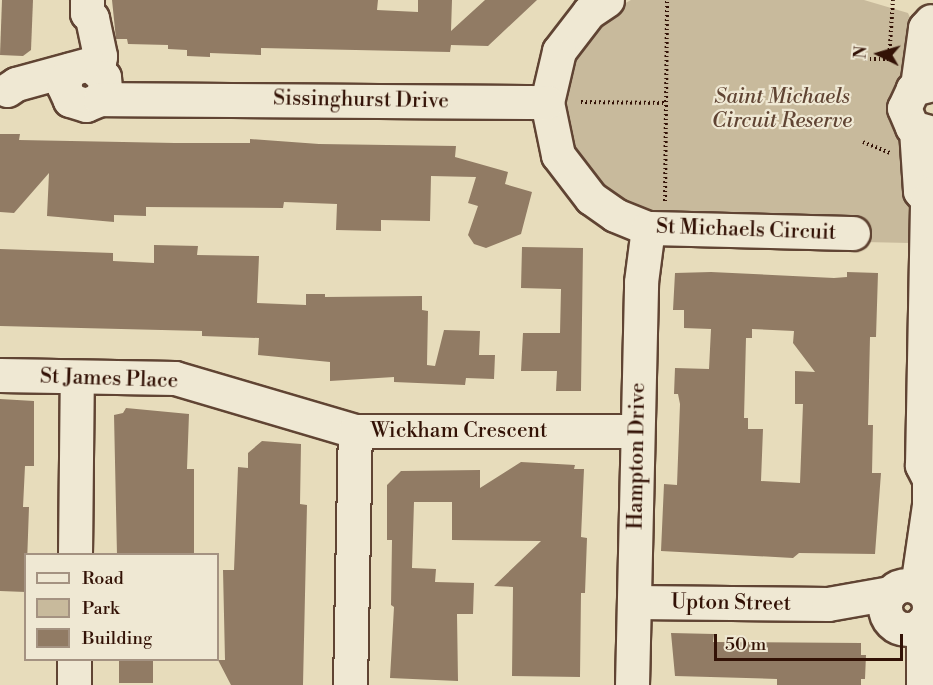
<!DOCTYPE html>
<html>
<head>
<meta charset="utf-8">
<style>
	body { margin:0 }
	#map { position:relative; width:933px; height:685px; overflow:hidden; background:#e7dcbb; font-family:"Libre Bodoni",serif }
	div>[style] { position:absolute }
	[style*='--x'] { left:calc(var(--x)*1px); top:calc(var(--y)*1px); width:calc(var(--w)*1px); rotate:calc(var(--a)*1deg) }
	.green>* { inset:0; background:#c8ba9c }
	.building>* { inset:0; background:#917b64; transform-origin:0 0 }
	.path>* { height:4px; margin-top:-2px; transform-origin:0; background:repeating-linear-gradient(90deg,#331206 0 1.5px,transparent 0 4.5px) }
	.roads { filter:drop-shadow(2px 0 #604433) drop-shadow(-2px 0 #604433) drop-shadow(0 2px #604433) drop-shadow(0 -2px #604433) }
	.minor>* { height:33px; margin:-16.5px; padding:0 16.5px; transform-origin:16.5px; border-radius:16.5px; background:#efe8d3 }
	.minor>.ring { margin:-16.5px; padding:0; box-sizing:content-box; background:none; border:33px solid #efe8d3; border-radius:50% }
	span { translate:-50% -50%; white-space:nowrap; text-align:center; line-height:1.15; -webkit-text-stroke:4.5px #efe8d3; paint-order:stroke }
	.park-label { font-size:21px; color:#604433; font-style:italic }
	.street-label { font-size:21px; color:#331206 }
	.legend { position:absolute; left:24px; top:553px; width:195px; height:108px; box-sizing:border-box; background:#efe8d3; border:2px solid #a49281; margin:0; padding:8px 10px; list-style:none; font-size:18px; color:#331206 }
	.legend li { display:flex; align-items:center; gap:12px; height:30px }
	.legend b { width:30px; border:2px solid #a49281 }
	.north { position:absolute; left:849px; top:24px; width:60px; height:60px; -webkit-text-stroke:4px #efe8d3; paint-order:stroke; rotate:275deg; font-size:16px; font-weight:700; line-height:24px; text-align:center; color:#331206 }
	.north::after { content:''; display:block; margin:auto; width:21px; height:27px; background:#331206; clip-path:polygon(50% 0,100% 100%,50% 72%,0 100%) }
	.scale { position:absolute; left:714px; top:634px; width:189px; height:27px; box-sizing:border-box; border:3px solid #331206; border-top:0; padding-left:8px; font-size:18px; line-height:21px; white-space:nowrap; color:#331206; -webkit-text-stroke:4px #efe8d3; paint-order:stroke }
</style>
</head>
<body>
<div id="map">
	<div class="green">
		<i style="clip-path:polygon(631px 0,864px 0,908px 13px,912px 22px,897px 120px,910px 187px,910px 243px,864px 242px,863px 219px,654px 214px,609px 196px,574px 158px,565px 131px,563px 93px,578px 47px,611px 11px)"></i>
	</div>
	<div class="building">
		<i style="clip-path:polygon(2px 0,33px 0,31px 50px,23px 56px,0 55px)"></i>
		<i style="clip-path:polygon(112px 0,378px 0,377px 10px,418px 12px,418px 0,452px 0,451px 31px,485px 0,537px 0,488px 46px,451px 45px,450px 52px,261px 48px,261px 55px,210px 53px,210px 57px,187px 56px,187px 50px,168px 49px,168px 45px,128px 44px,127px 39px,116px 39px)"></i>
		<i style="clip-path:polygon(0 134px,20px 134px,19px 140px,175px 143px,250px 143px,250px 139px,319px 144px,456px 146px,455px 157px,508px 172px,505px 184px,532px 192px,521px 234px,486px 248px,474px 244px,468px 235px,478px 206px,468px 203px,476px 177px,431px 176px,430px 221px,381px 220px,381px 231px,336px 230px,337px 204px,284px 202px,283px 208px,146px 207px,146px 216px,114px 215px,114px 222px,47px 216px,49px 173px,14px 213px,0 212px)"></i>
		<i style="clip-path:polygon(154px 245px,198px 246px,197px 255px,259px 256px,257px 303px,306px 305px,306px 294px,325px 294px,325px 297px,422px 296px,422px 310px,428px 311px,427px 365px,435px 366px,444px 330px,480px 331px,479px 355px,495px 355px,494px 379px,466px 378px,465px 385px,394px 382px,394px 377px,330px 381px,330px 362px,258px 355px,259px 338px,202px 336px,202px 331px,0 326px,0 249px,113px 253px,113px 261px,154px 263px)"></i>
		<i style="clip-path:polygon(522px 247px,583px 248px,581px 391px,556px 391px,557px 371px,521px 371px,523px 333px,560px 333px,561px 289px,521px 288px)"></i>
		<i style="clip-path:polygon(evenodd,711px 272px,834px 278px,847px 277px,847px 272px,878px 273px,876px 337px,870px 337px,868px 425px,873px 425px,872px 473px,881px 473px,875px 554px,799px 553px,793px 558px,661px 551px,664px 484px,677px 485px,680px 404px,678px 394px,674px 394px,675px 368px,709px 369px,711px 329px,684px 328px,684px 310px,673px 310px,675px 273px,711px 272px,752px 329px,794px 331px,793px 343px,815px 372px,795px 371px,795px 404px,803px 404px,800px 483px,761px 481px,763px 429px,748px 429px,748px 418px,744px 418px,746px 338px,752px 338px,752px 329px)"></i>
		<i style="clip-path:polygon(0 399px,34px 401px,34px 466px,25px 466px,23px 507px,29px 507px,26px 592px,0 591px)"></i>
		<i style="clip-path:polygon(126px 408px,189px 414px,187px 469px,194px 469px,194px 555px,117px 555px,114px 415px,123px 413px)"></i>
		<i style="clip-path:polygon(262px 441px,301px 444px,300px 504px,307px 505px,303px 685px,231px 685px,218px 660px,225px 660px,223px 570px,234px 570px,238px 467px,248px 468px,248px 453px)"></i>
		<i style="clip-path:polygon(521px 462px,575px 465px,574px 469px,584px 469px,581px 537px,587px 538px,585px 593px,581px 593px,580px 677px,512px 676px,513px 587px,494px 586px,541px 541px,452px 540px,452px 502px,414px 502px,412px 568px,436px 569px,435px 582px,474px 583px,473px 614px,457px 614px,458px 681px,390px 678px,394px 607px,391px 605px,392px 540px,387px 540px,387px 485px,401px 471px,480px 470px,480px 488px)"></i>
		<i style="clip-path:polygon(671px 633px,714px 634px,713px 642px,861px 643px,861px 655px,866px 655px,865px 679px,861px 679px,861px 685px,777px 685px,777px 679px,675px 676px)"></i>
		<i style="left:119px;top:660px;width:34px;height:23px"></i>
	</div>
	<div class="path">
		<i style="--x:865;--y:59;--w:23;--a:0"></i>
		<i style="--x:889;--y:59;--w:59;--a:-86.1"></i>
		<i style="--x:581;--y:102;--w:85;--a:0.7"></i>
		<i style="--x:863;--y:142;--w:29;--a:22"></i>
		<i style="--x:665;--y:201;--w:201;--a:-89.4"></i>
	</div>
	<div class="roads">
		<div class="minor">
			<i style="--x:87;--y:0;--w:13;--a:90"></i>
			<i style="--x:87;--y:13;--w:7;--a:45"></i>
			<i style="--x:92;--y:18;--w:39;--a:78"></i>
			<i style="--x:100;--y:56;--w:12;--a:99"></i>
			<i style="--x:607;--y:0;--w:22;--a:146"></i>
			<i style="--x:589;--y:12;--w:49;--a:127.6"></i>
			<i style="--x:559;--y:51;--w:52;--a:103.2"></i>
			<i style="--x:547;--y:102;--w:54;--a:78.3"></i>
			<i style="--x:558;--y:155;--w:54;--a:52.5"></i>
			<i style="--x:591;--y:198;--w:29;--a:35"></i>
			<i style="--x:615;--y:215;--w:35;--a:22"></i>
			<i style="--x:648;--y:228;--w:205;--a:1.4"></i>
			<i style="--x:933;--y:84;--w:21;--a:166"></i>
			<i style="--x:913;--y:89;--w:21;--a:115"></i>
			<i style="--x:904;--y:108;--w:21;--a:67"></i>
			<i style="--x:912;--y:127;--w:22;--a:16"></i>
			<i style="--x:917;--y:86;--w:59;--a:-82.1"></i>
			<i style="--x:925;--y:28;--w:9;--a:-49"></i>
			<i style="--x:7;--y:90;--w:11;--a:-34"></i>
			<i style="--x:16;--y:84;--w:76;--a:-15.3"></i>
			<i style="--x:89;--y:64;--w:20;--a:41"></i>
			<i style="--x:104;--y:77;--w:11;--a:85"></i>
			<i style="--x:105;--y:88;--w:12;--a:114"></i>
			<i style="--x:100;--y:99;--w:15;--a:157"></i>
			<i style="--x:86;--y:105;--w:17;--a:-163"></i>
			<i style="--x:70;--y:100;--w:17;--a:-115"></i>
			<i style="--x:63;--y:85;--w:17;--a:-66"></i>
			<i style="--x:100;--y:99;--w:447;--a:0.4"></i>
			<i style="--x:916;--y:130;--w:61;--a:86.2"></i>
			<i style="--x:920;--y:191;--w:11;--a:49"></i>
			<i style="--x:0;--y:375;--w:175;--a:1"></i>
			<i style="--x:175;--y:378;--w:188;--a:16.4"></i>
			<i style="--x:355;--y:431;--w:282;--a:0"></i>
			<i style="--x:75;--y:554;--w:177;--a:-89.4"></i>
			<i class="ring" style="left:885px;top:585px;width:11px;height:11px"></i>
			<i style="--x:917;--y:587;--w:83;--a:-81.7"></i>
			<i style="--x:929;--y:505;--w:26;--a:-90"></i>
			<i style="--x:929;--y:479;--w:16;--a:-117"></i>
			<i style="--x:922;--y:465;--w:266;--a:-88.9"></i>
			<i style="--x:927;--y:199;--w:9;--a:-49"></i>
			<i style="--x:634;--y:602;--w:194;--a:0.6"></i>
			<i style="--x:828;--y:604;--w:63;--a:-10.1"></i>
			<i style="--x:923;--y:622;--w:63;--a:90"></i>
			<i style="--x:74;--y:685;--w:25;--a:-90"></i>
			<i style="--x:350;--y:685;--w:254;--a:-88.9"></i>
			<i style="--x:632;--y:685;--w:403;--a:-88.7"></i>
			<i style="--x:641;--y:282;--w:54;--a:-82.6"></i>
		</div>
	</div>
	<div class="park-label">
		<span style="left:782px;top:109px">Saint Michaels<br>Circuit Reserve</span>
	</div>
	<div class="street-label">
		<span style="left:361px;top:100px;rotate:1deg">Sissinghurst Drive</span>
		<span style="left:746px;top:230px;rotate:2deg">St Michaels Circuit</span>
		<span style="left:109px;top:379px;rotate:2deg">St James Place</span>
		<span style="left:459px;top:431px">Wickham Crescent</span>
		<span style="left:637px;top:456px;rotate:-89deg">Hampton Drive</span>
		<span style="left:731px;top:603px;rotate:1deg">Upton Street</span>
	</div>
	<ul class="legend">
	<li><b style="height:8px;background:#efe8d3"></b>Road</li>
	<li><b style="height:16px;background:#c8ba9c"></b>Park</li>
	<li><b style="height:16px;background:#917b64"></b>Building</li>
	</ul>
	<div class="north">N</div>
	<div class="scale">50 m</div>
</div>
</body>
</html>
